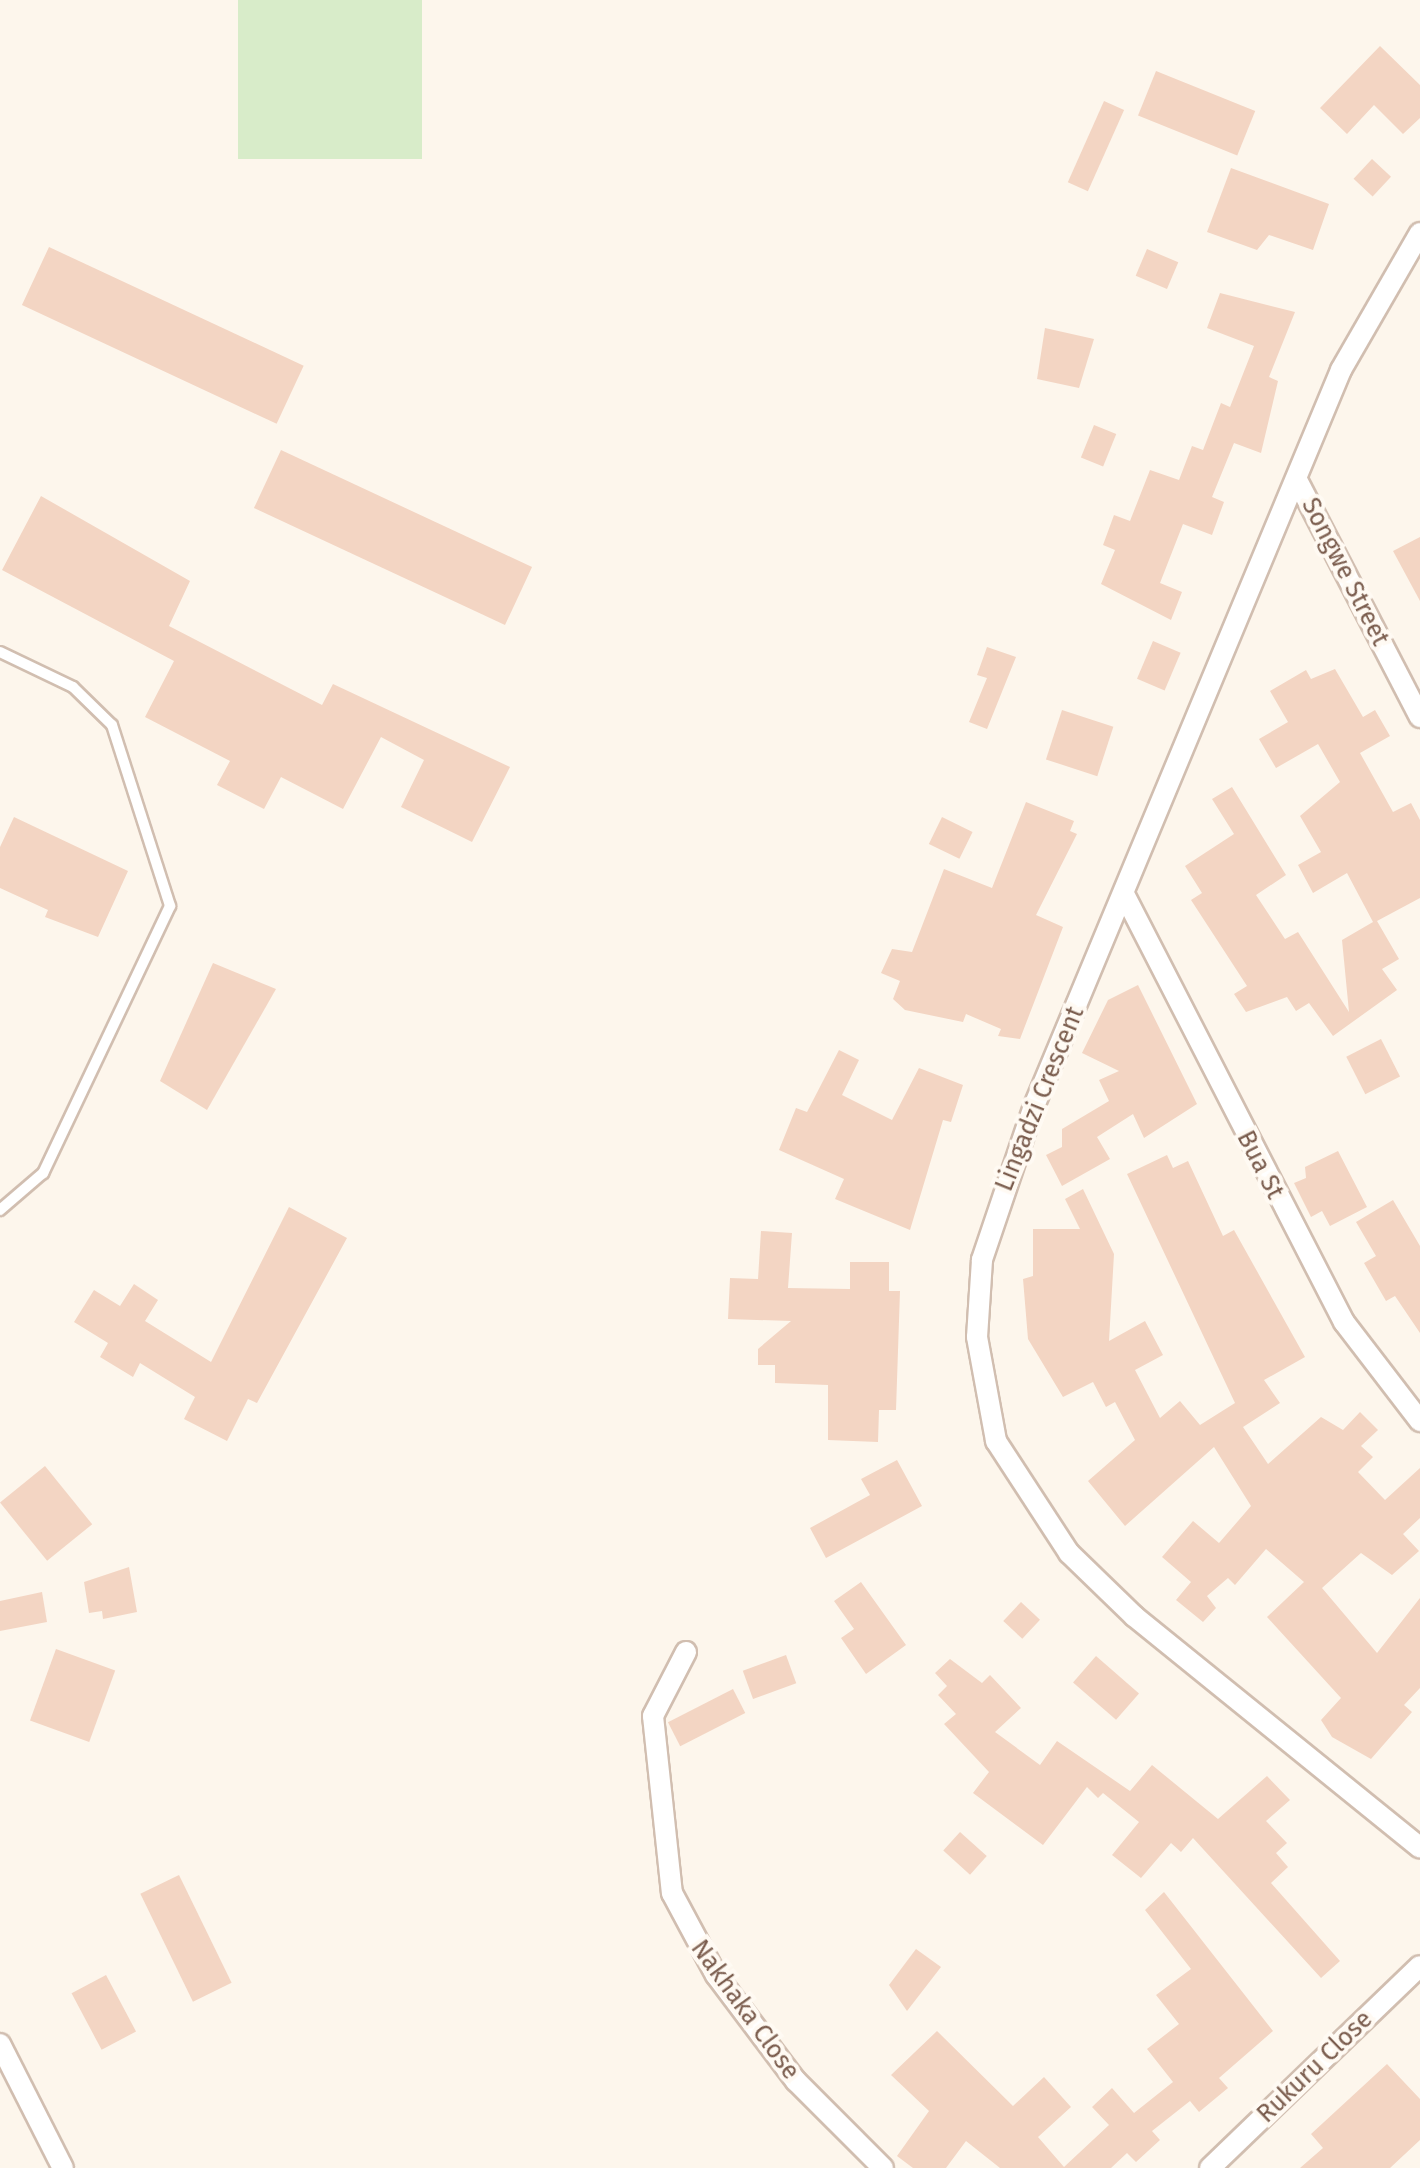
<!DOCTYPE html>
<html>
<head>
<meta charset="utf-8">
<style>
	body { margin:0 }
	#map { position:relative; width:1420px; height:2168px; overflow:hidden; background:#fdf6ec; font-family:"Fira Sans",sans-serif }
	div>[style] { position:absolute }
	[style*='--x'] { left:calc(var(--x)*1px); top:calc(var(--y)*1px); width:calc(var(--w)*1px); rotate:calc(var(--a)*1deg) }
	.green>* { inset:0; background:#d8ecc9; transform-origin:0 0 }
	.building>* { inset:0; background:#f3d5c3; transform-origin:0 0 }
	.roads { filter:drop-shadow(2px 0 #d1beb0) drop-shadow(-2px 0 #d1beb0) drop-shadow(0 2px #d1beb0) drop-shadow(0 -2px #d1beb0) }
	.service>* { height:10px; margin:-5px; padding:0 5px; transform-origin:5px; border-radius:5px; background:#fff }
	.minor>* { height:20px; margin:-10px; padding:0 10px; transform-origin:10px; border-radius:10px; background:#fff }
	span { translate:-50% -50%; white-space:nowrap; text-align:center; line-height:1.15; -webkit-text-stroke:8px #fffaf3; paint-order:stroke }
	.street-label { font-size:25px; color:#7a5c4d }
</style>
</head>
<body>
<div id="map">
	<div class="green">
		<i style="left:238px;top:0;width:184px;height:159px"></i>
	</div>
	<div class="building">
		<i style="clip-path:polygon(1380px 46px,1420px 85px,1420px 118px,1403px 134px,1374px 105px,1347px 134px,1320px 108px)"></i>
		<i style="left:1156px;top:71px;width:107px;height:48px;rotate:22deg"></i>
		<i style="left:1104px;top:101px;width:22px;height:89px;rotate:24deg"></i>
		<i style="left:1372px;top:159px;width:26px;height:27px;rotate:43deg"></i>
		<i style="clip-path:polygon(1231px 168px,1329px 204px,1313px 250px,1269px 235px,1257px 250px,1207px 232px)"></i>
		<i style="left:49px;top:247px;width:281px;height:64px;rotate:25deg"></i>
		<i style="left:1147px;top:249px;width:34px;height:29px;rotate:23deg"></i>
		<i style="clip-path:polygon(1220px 293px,1295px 312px,1269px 377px,1278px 381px,1261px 453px,1234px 443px,1212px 497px,1224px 502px,1212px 535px,1183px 524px,1160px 583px,1182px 592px,1171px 620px,1101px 584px,1115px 550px,1103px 545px,1114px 515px,1130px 521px,1150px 470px,1179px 480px,1192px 446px,1203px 450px,1221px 403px,1230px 407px,1254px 346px,1207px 328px)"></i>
		<i style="clip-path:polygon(1045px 328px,1094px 339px,1079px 388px,1037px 379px)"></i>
		<i style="left:1094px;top:425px;width:24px;height:35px;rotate:22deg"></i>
		<i style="left:281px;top:450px;width:277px;height:64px;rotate:25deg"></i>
		<i style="clip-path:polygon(41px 496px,190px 581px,169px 626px,322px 705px,333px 684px,510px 767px,472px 842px,401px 807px,424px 760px,381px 737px,343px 809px,281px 777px,264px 809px,217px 785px,230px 761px,145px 717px,174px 661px,2px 570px)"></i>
		<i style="clip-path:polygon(1420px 537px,1420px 601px,1393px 551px)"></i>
		<i style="left:1153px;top:641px;width:30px;height:41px;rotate:23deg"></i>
		<i style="clip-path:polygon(987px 647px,1016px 657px,987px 729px,969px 722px,987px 678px,977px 675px)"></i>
		<i style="clip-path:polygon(1335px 669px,1363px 717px,1375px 710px,1390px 736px,1360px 753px,1393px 812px,1411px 803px,1420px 820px,1420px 898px,1377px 921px,1399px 959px,1382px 969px,1397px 990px,1333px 1036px,1309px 1003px,1296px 1011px,1287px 997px,1246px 1012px,1234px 994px,1247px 986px,1191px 900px,1202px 893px,1185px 866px,1234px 834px,1212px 799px,1232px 787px,1286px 875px,1256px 895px,1285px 939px,1298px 932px,1349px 1012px,1342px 940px,1373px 922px,1347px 873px,1313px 893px,1298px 865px,1321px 852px,1300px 816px,1340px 782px,1318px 744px,1276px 768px,1259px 739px,1288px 722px,1270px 691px,1306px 670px,1311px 679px)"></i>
		<i style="left:1062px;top:710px;width:54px;height:52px;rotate:18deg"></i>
		<i style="clip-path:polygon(1026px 802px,1074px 821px,1070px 831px,1077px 834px,1036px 915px,1063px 927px,1020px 1039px,998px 1036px,1001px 1029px,966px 1014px,963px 1022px,905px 1010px,893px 999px,900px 981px,881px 973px,892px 949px,912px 952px,944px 869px,992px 888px)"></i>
		<i style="clip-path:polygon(14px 817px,128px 871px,98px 937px,45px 917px,48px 910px,0 888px,0 847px)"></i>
		<i style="left:942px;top:817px;width:34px;height:30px;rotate:26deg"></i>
		<i style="clip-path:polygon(213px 963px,276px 989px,207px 1110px,160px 1081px)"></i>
		<i style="clip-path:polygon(1138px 985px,1197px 1104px,1144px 1138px,1133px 1114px,1097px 1137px,1110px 1159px,1062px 1186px,1046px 1155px,1062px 1147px,1062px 1129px,1109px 1101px,1099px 1080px,1119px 1071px,1082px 1053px,1108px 1000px)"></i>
		<i style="left:1381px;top:1039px;width:42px;height:39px;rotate:63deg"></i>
		<i style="clip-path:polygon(839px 1050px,859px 1060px,842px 1095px,892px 1120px,919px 1068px,963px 1085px,951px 1122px,943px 1120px,910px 1230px,835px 1199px,844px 1179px,779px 1150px,796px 1108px,807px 1112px)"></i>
		<i style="clip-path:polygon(1338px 1151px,1367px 1207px,1330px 1226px,1322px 1211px,1311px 1217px,1294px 1183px,1306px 1178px,1305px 1167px)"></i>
		<i style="clip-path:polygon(1167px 1155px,1173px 1168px,1188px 1161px,1223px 1236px,1234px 1230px,1305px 1357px,1264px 1380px,1280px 1403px,1243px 1427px,1268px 1464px,1321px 1417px,1343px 1430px,1360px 1412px,1378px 1430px,1361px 1446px,1373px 1457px,1358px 1472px,1385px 1500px,1420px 1468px,1420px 1518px,1403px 1534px,1419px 1551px,1392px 1575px,1361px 1553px,1322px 1588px,1377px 1653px,1420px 1598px,1420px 1688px,1404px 1705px,1412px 1712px,1371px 1759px,1332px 1737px,1321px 1720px,1341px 1698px,1267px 1617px,1304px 1582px,1266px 1549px,1235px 1585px,1228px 1578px,1207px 1596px,1216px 1608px,1203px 1622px,1176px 1600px,1191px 1582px,1162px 1557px,1193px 1521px,1219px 1543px,1251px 1506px,1214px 1447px,1125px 1526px,1088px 1481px,1135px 1440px,1115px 1402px,1106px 1407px,1093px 1382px,1063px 1397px,1028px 1339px,1023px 1279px,1033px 1276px,1033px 1229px,1080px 1229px,1065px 1199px,1083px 1189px,1114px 1254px,1109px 1341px,1145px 1321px,1163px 1355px,1135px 1370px,1160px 1418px,1180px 1401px,1200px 1425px,1235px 1403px,1127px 1174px)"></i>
		<i style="clip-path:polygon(1393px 1200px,1420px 1246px,1420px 1333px,1395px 1296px,1386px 1301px,1364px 1263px,1376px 1256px,1356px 1222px)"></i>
		<i style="clip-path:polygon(289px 1207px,347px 1238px,257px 1403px,248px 1399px,227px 1441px,184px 1419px,195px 1397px,140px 1363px,133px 1377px,100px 1357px,108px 1343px,74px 1322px,94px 1290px,120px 1306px,134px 1284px,158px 1300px,145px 1321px,211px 1362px)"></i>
		<i style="clip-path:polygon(761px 1231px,792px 1233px,788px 1288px,850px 1289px,850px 1262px,889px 1262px,889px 1291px,900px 1291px,896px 1410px,879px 1410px,878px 1442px,828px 1440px,828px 1385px,775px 1383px,775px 1365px,758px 1365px,758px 1349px,791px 1321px,728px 1319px,730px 1278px,758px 1279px)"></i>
		<i style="clip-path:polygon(897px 1460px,922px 1506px,826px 1558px,810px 1528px,870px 1495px,861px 1479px)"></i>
		<i style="left:45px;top:1466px;width:75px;height:58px;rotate:51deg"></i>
		<i style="clip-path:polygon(129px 1567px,137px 1612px,103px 1619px,102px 1611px,89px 1613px,84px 1582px)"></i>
		<i style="clip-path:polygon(861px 1582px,906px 1645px,866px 1674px,841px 1638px,854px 1629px,834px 1601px)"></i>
		<i style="clip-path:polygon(42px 1592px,47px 1622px,0 1631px,0 1601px)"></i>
		<i style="left:1021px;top:1602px;width:26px;height:26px;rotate:43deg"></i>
		<i style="left:56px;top:1649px;width:63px;height:76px;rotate:20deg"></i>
		<i style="left:786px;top:1655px;width:30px;height:46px;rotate:70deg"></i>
		<i style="left:1096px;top:1656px;width:57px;height:35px;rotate:41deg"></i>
		<i style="clip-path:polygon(950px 1659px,982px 1683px,990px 1675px,1021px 1708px,995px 1732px,1040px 1765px,1057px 1741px,1130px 1791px,1152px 1765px,1218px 1819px,1267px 1776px,1290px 1800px,1266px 1821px,1287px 1843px,1276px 1853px,1288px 1867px,1271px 1883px,1340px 1961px,1321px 1978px,1193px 1838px,1181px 1852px,1171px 1843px,1141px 1878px,1112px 1855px,1139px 1822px,1103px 1793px,1098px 1798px,1087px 1787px,1043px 1845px,973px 1793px,989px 1772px,944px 1724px,956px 1714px,938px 1695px,947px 1686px,935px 1673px)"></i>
		<i style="left:733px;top:1689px;width:27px;height:73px;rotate:63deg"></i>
		<i style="left:960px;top:1832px;width:36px;height:25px;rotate:42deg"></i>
		<i style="left:179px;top:1875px;width:120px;height:43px;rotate:64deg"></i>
		<i style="clip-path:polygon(1164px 1892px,1273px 2031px,1219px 2078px,1228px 2088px,1199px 2112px,1190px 2101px,1152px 2131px,1160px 2140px,1136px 2162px,1127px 2153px,1111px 2168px,1000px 2168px,966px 2141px,946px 2168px,913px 2168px,897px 2156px,929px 2111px,891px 2075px,937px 2031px,1013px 2106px,1044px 2077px,1071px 2107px,1038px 2137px,1064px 2167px,1109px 2125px,1092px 2107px,1112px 2088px,1134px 2113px,1173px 2082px,1147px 2049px,1179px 2024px,1156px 1995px,1191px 1969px,1145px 1910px)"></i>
		<i style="clip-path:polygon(916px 1949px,941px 1967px,907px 2011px,889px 1985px)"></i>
		<i style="left:106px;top:1975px;width:64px;height:39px;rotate:62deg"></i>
		<i style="clip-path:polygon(1387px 2064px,1420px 2099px,1420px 2140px,1390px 2168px,1300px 2168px,1323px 2148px,1311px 2134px)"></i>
	</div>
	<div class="roads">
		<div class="service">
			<i style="--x:0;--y:652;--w:81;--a:25.6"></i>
			<i style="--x:73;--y:687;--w:54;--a:44.3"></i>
			<i style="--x:112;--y:725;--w:190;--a:72.2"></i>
			<i style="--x:170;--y:906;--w:296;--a:115.4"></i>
			<i style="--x:43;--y:1173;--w:57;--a:139.3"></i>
		</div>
		<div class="minor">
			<i style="--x:1420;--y:233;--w:158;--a:120"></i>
			<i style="--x:1341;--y:370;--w:797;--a:112.64"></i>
			<i style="--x:1034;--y:1106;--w:163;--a:108.7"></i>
			<i style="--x:982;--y:1260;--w:77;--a:93.7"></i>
			<i style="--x:977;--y:1337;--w:106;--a:79.6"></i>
			<i style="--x:996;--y:1441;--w:134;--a:56.9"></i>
			<i style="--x:1069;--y:1553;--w:91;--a:44.1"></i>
			<i style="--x:1134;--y:1616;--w:368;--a:39"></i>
			<i style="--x:1297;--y:480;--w:267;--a:62.6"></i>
			<i style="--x:1124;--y:894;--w:481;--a:62.8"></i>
			<i style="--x:1344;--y:1322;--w:125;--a:52.5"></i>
			<i style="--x:686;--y:1652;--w:72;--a:117.3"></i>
			<i style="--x:653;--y:1716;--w:178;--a:83.9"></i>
			<i style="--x:672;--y:1893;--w:93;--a:61.8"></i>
			<i style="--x:716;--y:1975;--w:133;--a:53"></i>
			<i style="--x:796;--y:2081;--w:123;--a:45"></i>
			<i style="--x:0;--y:2044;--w:139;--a:63.1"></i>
			<i style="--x:1210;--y:2168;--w:291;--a:-43.9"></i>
		</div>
	</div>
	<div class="street-label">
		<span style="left:1345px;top:572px;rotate:63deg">Songwe Street</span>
		<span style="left:1040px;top:1099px;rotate:-68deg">Lingadzi Crescent</span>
		<span style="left:1260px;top:1165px;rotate:63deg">Bua St</span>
		<span style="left:745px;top:2010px;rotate:54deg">Nakhaka Close</span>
		<span style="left:1315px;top:2067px;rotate:-44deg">Rukuru Close</span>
	</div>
</div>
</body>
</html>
